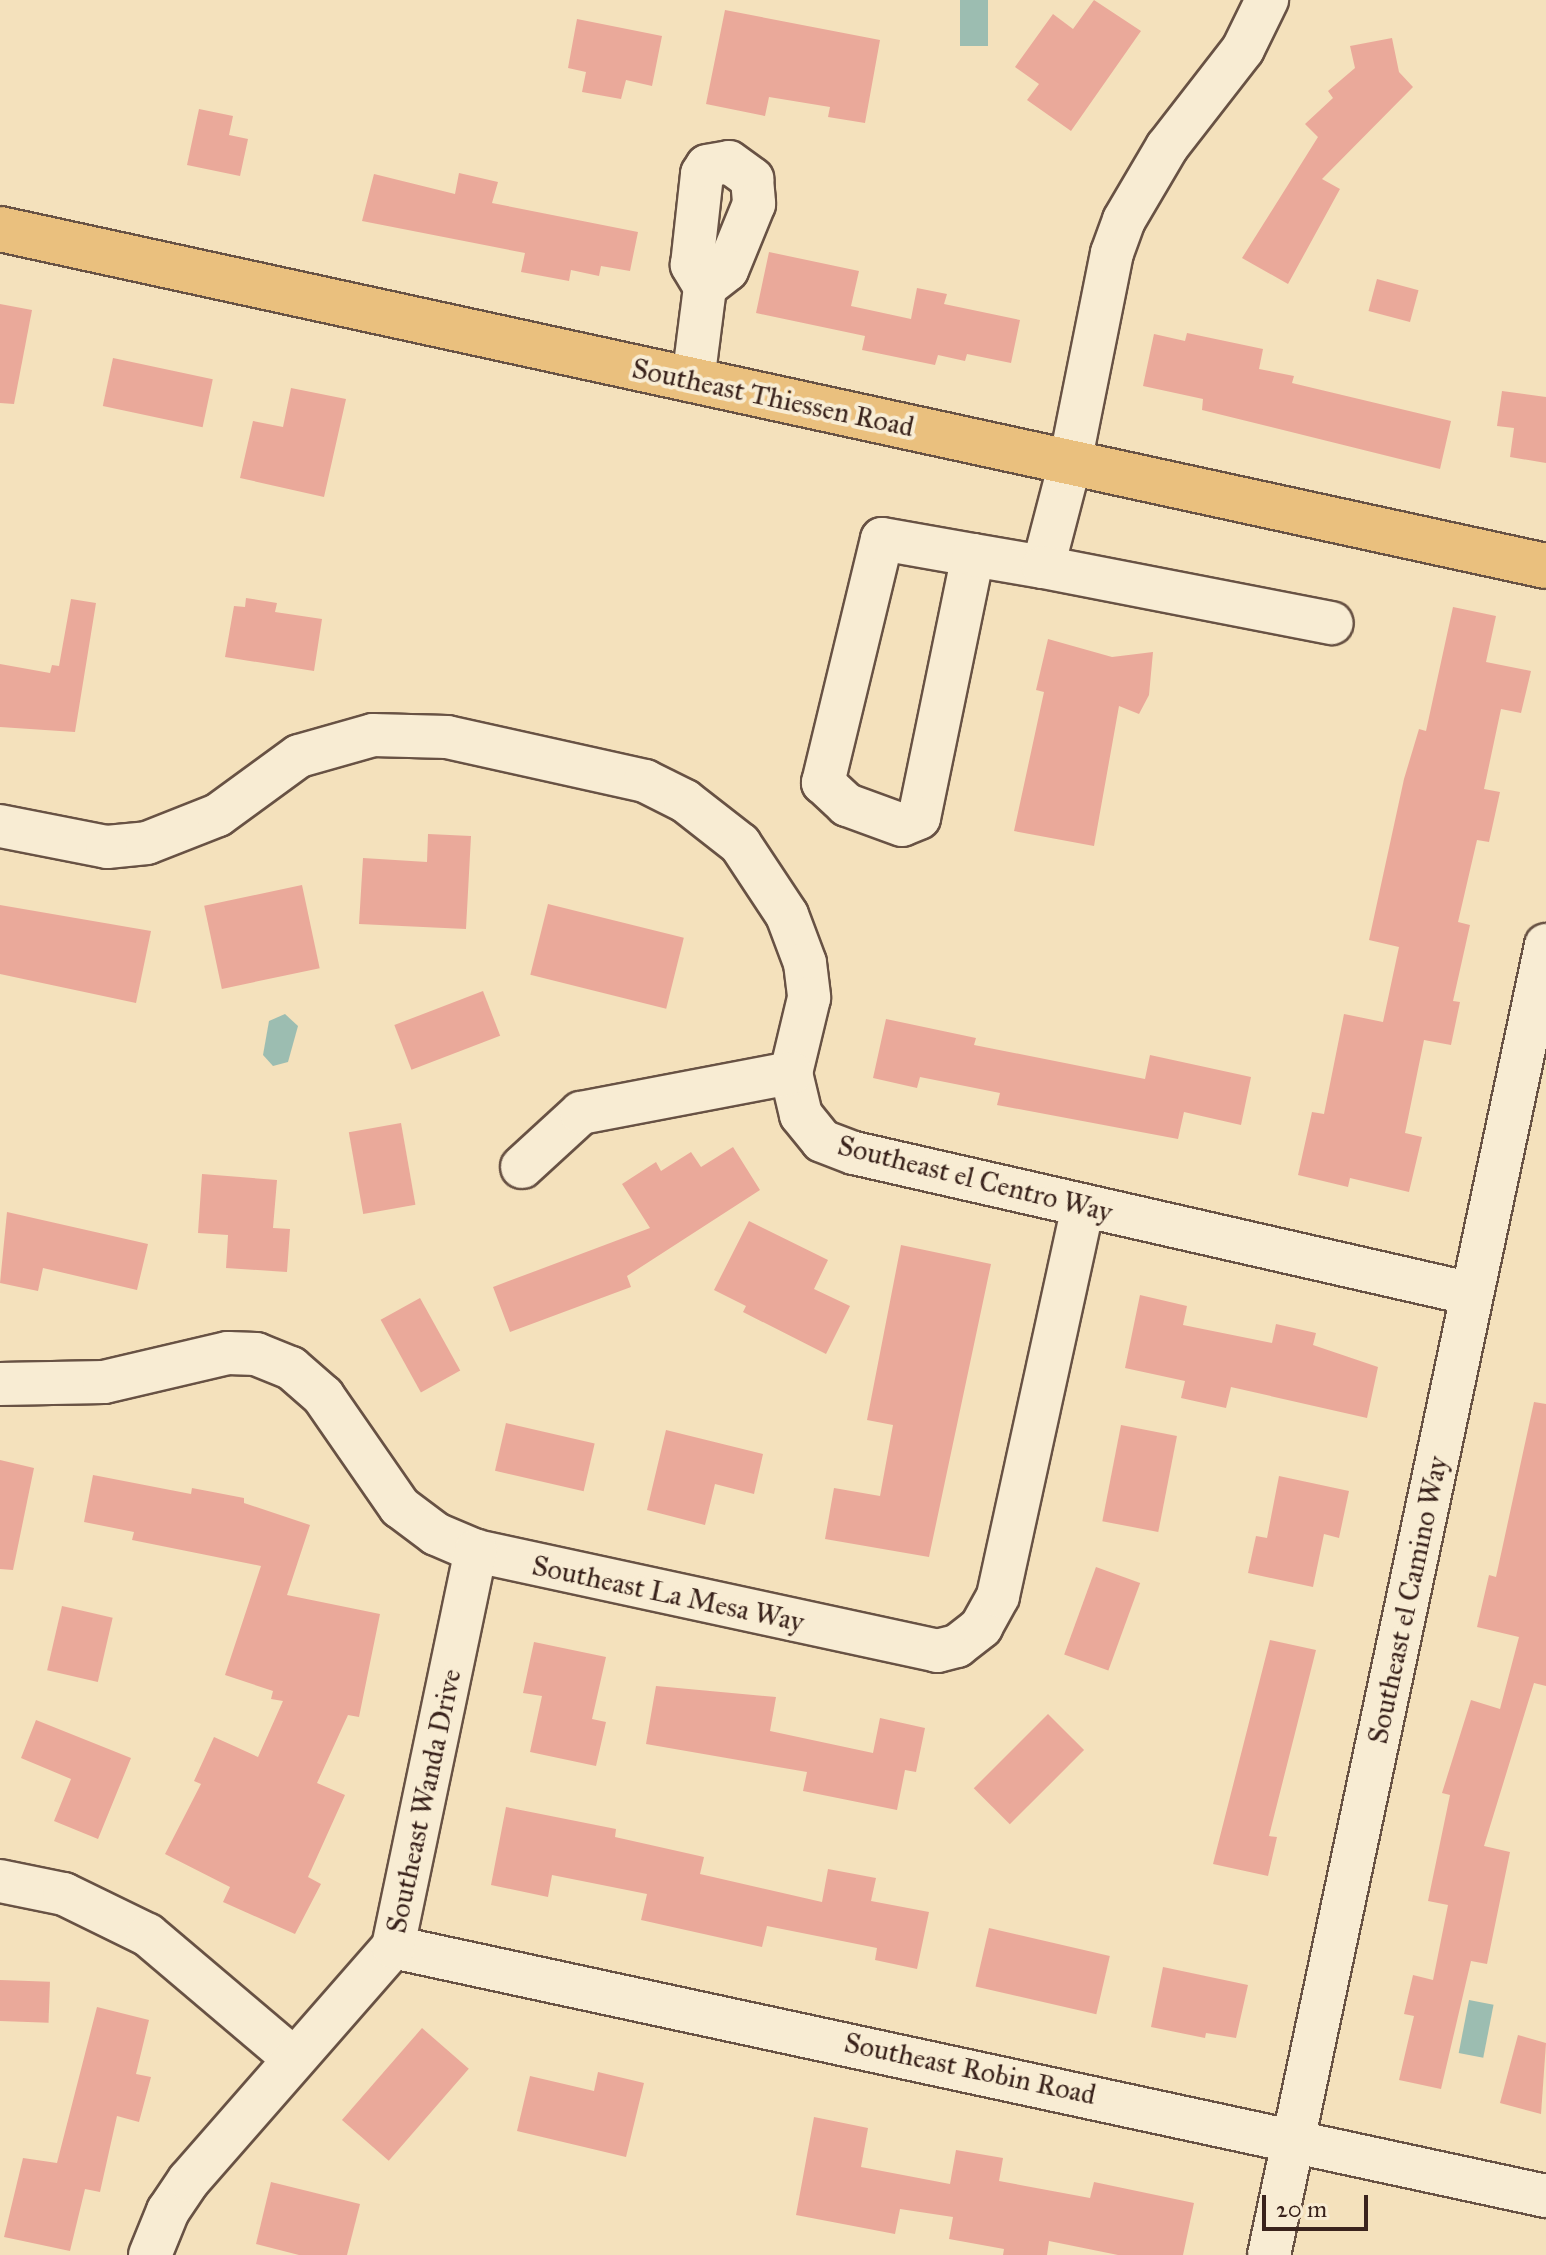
<!DOCTYPE html>
<html>
<head>
<meta charset="utf-8">
<style>
	body { margin:0 }
	#map { position:relative; width:1546px; height:2255px; overflow:hidden; background:#f4e1bc; font-family:"IM FELL Great Primer",serif }
	div>[style] { position:absolute }
	[style*='--x'] { left:calc(var(--x)*1px); top:calc(var(--y)*1px); width:calc(var(--w)*1px); rotate:calc(var(--a)*1deg) }
	.water>* { inset:0; background:#9cbdb1; transform-origin:0 0 }
	.building>* { inset:0; background:#eaa99a; transform-origin:0 0 }
	.roads { filter:drop-shadow(2px 0 #685244) drop-shadow(-2px 0 #685244) drop-shadow(0 2px #685244) drop-shadow(0 -2px #685244) }
	.minor>* { height:42px; margin:-21px; padding:0 21px; transform-origin:21px; border-radius:21px; background:#f8ecd3 }
	.major>* { height:44px; margin:-22px; padding:0 22px; transform-origin:22px; border-radius:22px; background:#eac07e }
	span { translate:-50% -50%; white-space:nowrap; text-align:center; line-height:1.15; -webkit-text-stroke:8px #f8ecd3; paint-order:stroke }
	.street-label { font-size:28px; color:#3a231c }
	.scale { position:absolute; left:1262px; top:2195px; width:106px; height:36px; box-sizing:border-box; border:4px solid #3a231c; border-top:0; padding-left:10px; font-size:24px; line-height:28px; white-space:nowrap; color:#3a231c; -webkit-text-stroke:6px #f8ecd3; paint-order:stroke }
</style>
</head>
<body>
<div id="map">
	<div class="water">
		<i style="left:960px;top:0;width:28px;height:46px"></i>
		<i style="clip-path:polygon(285px 1014px,298px 1026px,288px 1062px,273px 1066px,263px 1055px,269px 1021px)"></i>
		<i style="left:1469px;top:2000px;width:25px;height:54px;rotate:11deg"></i>
	</div>
	<div class="building">
		<i style="clip-path:polygon(1094px 0,1141px 31px,1071px 131px,1027px 100px,1039px 84px,1015px 67px,1053px 14px,1073px 29px)"></i>
		<i style="clip-path:polygon(725px 10px,880px 40px,865px 123px,828px 117px,830px 107px,769px 97px,765px 116px,706px 104px)"></i>
		<i style="clip-path:polygon(577px 19px,662px 36px,652px 86px,626px 80px,621px 99px,582px 92px,586px 72px,568px 68px)"></i>
		<i style="clip-path:polygon(1392px 38px,1399px 72px,1413px 87px,1322px 179px,1340px 189px,1288px 284px,1242px 258px,1318px 137px,1305px 124px,1333px 98px,1328px 91px,1355px 68px,1350px 46px)"></i>
		<i style="clip-path:polygon(199px 109px,233px 116px,229px 135px,248px 139px,240px 176px,187px 165px)"></i>
		<i style="clip-path:polygon(459px 173px,498px 182px,492px 203px,638px 232px,630px 271px,601px 266px,599px 276px,571px 270px,569px 281px,521px 272px,525px 253px,362px 221px,374px 174px,455px 194px)"></i>
		<i style="clip-path:polygon(769px 252px,859px 271px,851px 306px,911px 319px,917px 288px,947px 294px,944px 304px,1020px 320px,1011px 363px,967px 354px,965px 361px,938px 355px,935px 365px,862px 350px,865px 336px,756px 313px)"></i>
		<i style="left:1377px;top:279px;width:43px;height:33px;rotate:15deg"></i>
		<i style="clip-path:polygon(0 304px,32px 310px,14px 404px,0 403px)"></i>
		<i style="clip-path:polygon(1187px 333px,1263px 349px,1259px 369px,1294px 376px,1292px 383px,1451px 421px,1440px 469px,1202px 410px,1203px 399px,1143px 386px,1154px 334px,1185px 341px)"></i>
		<i style="left:113px;top:358px;width:102px;height:49px;rotate:12deg"></i>
		<i style="clip-path:polygon(291px 388px,346px 399px,324px 497px,240px 478px,253px 421px,283px 427px)"></i>
		<i style="clip-path:polygon(1502px 391px,1546px 397px,1546px 463px,1510px 457px,1514px 428px,1497px 426px)"></i>
		<i style="clip-path:polygon(246px 598px,277px 603px,275px 612px,322px 619px,314px 671px,225px 657px,234px 606px,245px 607px)"></i>
		<i style="clip-path:polygon(71px 599px,96px 603px,75px 732px,0 727px,0 664px,50px 673px,52px 665px,59px 666px)"></i>
		<i style="clip-path:polygon(1453px 607px,1496px 616px,1486px 662px,1531px 671px,1521px 713px,1501px 709px,1484px 789px,1500px 792px,1489px 842px,1477px 840px,1458px 922px,1470px 925px,1453px 1001px,1460px 1002px,1451px 1045px,1424px 1040px,1405px 1133px,1422px 1137px,1409px 1192px,1350px 1178px,1348px 1187px,1298px 1175px,1312px 1112px,1324px 1114px,1344px 1014px,1383px 1022px,1399px 947px,1369px 940px,1404px 779px,1419px 729px,1426px 731px)"></i>
		<i style="clip-path:polygon(1048px 639px,1112px 657px,1153px 652px,1149px 695px,1139px 714px,1119px 706px,1094px 846px,1014px 831px,1044px 692px,1036px 690px)"></i>
		<i style="clip-path:polygon(428px 834px,471px 836px,466px 929px,359px 924px,363px 858px,427px 862px)"></i>
		<i style="left:302px;top:885px;width:85px;height:100px;rotate:78deg"></i>
		<i style="left:548px;top:904px;width:140px;height:73px;rotate:14deg"></i>
		<i style="clip-path:polygon(0 905px,151px 931px,136px 1003px,0 974px)"></i>
		<i style="left:483px;top:991px;width:48px;height:95px;rotate:69deg"></i>
		<i style="clip-path:polygon(886px 1019px,976px 1038px,974px 1045px,1145px 1079px,1150px 1055px,1251px 1077px,1241px 1125px,1184px 1112px,1178px 1139px,997px 1105px,1000px 1093px,920px 1077px,917px 1088px,873px 1078px)"></i>
		<i style="left:401px;top:1123px;width:83px;height:53px;rotate:80deg"></i>
		<i style="clip-path:polygon(733px 1147px,760px 1190px,627px 1276px,631px 1287px,510px 1332px,493px 1287px,650px 1228px,622px 1184px,656px 1162px,661px 1171px,691px 1152px,701px 1167px)"></i>
		<i style="clip-path:polygon(202px 1174px,277px 1180px,273px 1228px,290px 1229px,287px 1272px,226px 1268px,228px 1235px,198px 1233px)"></i>
		<i style="clip-path:polygon(7px 1212px,148px 1244px,137px 1290px,43px 1268px,38px 1291px,0 1283px)"></i>
		<i style="clip-path:polygon(749px 1221px,828px 1260px,814px 1289px,850px 1306px,826px 1354px,743px 1312px,746px 1306px,714px 1290px)"></i>
		<i style="clip-path:polygon(901px 1245px,991px 1264px,929px 1557px,825px 1539px,834px 1488px,880px 1496px,893px 1425px,867px 1420px)"></i>
		<i style="clip-path:polygon(1140px 1295px,1187px 1306px,1183px 1325px,1272px 1343px,1276px 1324px,1316px 1333px,1313px 1345px,1378px 1367px,1367px 1418px,1231px 1387px,1226px 1408px,1181px 1398px,1185px 1381px,1125px 1368px)"></i>
		<i style="left:420px;top:1298px;width:83px;height:45px;rotate:61deg"></i>
		<i style="clip-path:polygon(1534px 1402px,1546px 1404px,1546px 1686px,1534px 1683px,1484px 1846px,1510px 1852px,1487px 1964px,1471px 1961px,1441px 2089px,1399px 2080px,1414px 2016px,1404px 2014px,1413px 1975px,1433px 1980px,1448px 1905px,1428px 1901px,1450px 1795px,1442px 1793px,1471px 1700px,1500px 1709px,1519px 1637px,1477px 1627px,1489px 1575px,1496px 1577px)"></i>
		<i style="left:506px;top:1423px;width:91px;height:49px;rotate:13deg"></i>
		<i style="left:1121px;top:1425px;width:57px;height:98px;rotate:11deg"></i>
		<i style="clip-path:polygon(666px 1430px,763px 1454px,754px 1494px,715px 1484px,705px 1525px,647px 1510px)"></i>
		<i style="clip-path:polygon(0 1460px,34px 1468px,13px 1570px,0 1569px)"></i>
		<i style="clip-path:polygon(93px 1475px,191px 1494px,192px 1488px,244px 1498px,244px 1503px,310px 1525px,287px 1595px,380px 1614px,359px 1717px,348px 1715px,317px 1783px,345px 1795px,308px 1877px,321px 1884px,295px 1934px,223px 1902px,230px 1887px,165px 1854px,201px 1784px,194px 1781px,214px 1737px,258px 1757px,283px 1701px,271px 1699px,273px 1691px,225px 1675px,261px 1566px,132px 1540px,134px 1532px,84px 1522px)"></i>
		<i style="clip-path:polygon(1279px 1476px,1349px 1491px,1339px 1538px,1324px 1534px,1313px 1587px,1248px 1573px,1256px 1536px,1267px 1538px)"></i>
		<i style="left:1096px;top:1567px;width:47px;height:93px;rotate:20deg"></i>
		<i style="left:62px;top:1606px;width:52px;height:66px;rotate:13deg"></i>
		<i style="clip-path:polygon(1270px 1640px,1316px 1650px,1269px 1836px,1277px 1837px,1268px 1876px,1213px 1864px)"></i>
		<i style="clip-path:polygon(534px 1642px,606px 1657px,592px 1719px,606px 1722px,596px 1766px,530px 1752px,542px 1696px,523px 1693px)"></i>
		<i style="clip-path:polygon(656px 1686px,776px 1697px,770px 1731px,873px 1753px,880px 1718px,925px 1728px,916px 1772px,905px 1770px,897px 1810px,803px 1791px,807px 1772px,646px 1744px)"></i>
		<i style="left:1048px;top:1714px;width:51px;height:105px;rotate:45deg"></i>
		<i style="clip-path:polygon(36px 1720px,131px 1758px,98px 1839px,54px 1821px,71px 1779px,21px 1758px)"></i>
		<i style="clip-path:polygon(506px 1807px,616px 1829px,615px 1837px,704px 1857px,700px 1874px,822px 1902px,828px 1869px,876px 1878px,871px 1901px,929px 1912px,917px 1969px,875px 1960px,877px 1948px,767px 1926px,762px 1947px,641px 1920px,647px 1894px,552px 1875px,548px 1897px,491px 1885px)"></i>
		<i style="left:989px;top:1928px;width:124px;height:60px;rotate:13deg"></i>
		<i style="clip-path:polygon(1163px 1967px,1248px 1985px,1236px 2038px,1206px 2033px,1205px 2038px,1151px 2027px)"></i>
		<i style="left:0;top:1980px;width:50px;height:41px;rotate:2deg"></i>
		<i style="clip-path:polygon(97px 2007px,149px 2020px,136px 2074px,151px 2077px,139px 2122px,117px 2116px,100px 2192px,85px 2189px,70px 2251px,4px 2237px,23px 2158px,57px 2163px)"></i>
		<i style="left:422px;top:2028px;width:62px;height:122px;rotate:41deg"></i>
		<i style="clip-path:polygon(1518px 2035px,1546px 2043px,1541px 2114px,1500px 2103px)"></i>
		<i style="clip-path:polygon(598px 2072px,644px 2083px,626px 2157px,517px 2131px,530px 2076px,594px 2091px)"></i>
		<i style="clip-path:polygon(814px 2117px,868px 2128px,861px 2167px,950px 2184px,956px 2150px,1003px 2158px,999px 2181px,1090px 2198px,1094px 2182px,1194px 2203px,1183px 2255px,1118px 2255px,1049px 2241px,1047px 2255px,1003px 2255px,1004px 2249px,949px 2239px,953px 2217px,900px 2209px,895px 2234px,796px 2215px)"></i>
		<i style="clip-path:polygon(271px 2182px,360px 2204px,347px 2255px,299px 2255px,256px 2244px)"></i>
	</div>
	<div class="roads">
		<div class="minor">
			<i style="--x:693;--y:381;--w:95;--a:-82.7"></i>
			<i style="--x:705;--y:287;--w:26;--a:-121"></i>
			<i style="--x:692;--y:265;--w:92;--a:-83.7"></i>
			<i style="--x:702;--y:174;--w:9;--a:-58"></i>
			<i style="--x:707;--y:166;--w:22;--a:-10"></i>
			<i style="--x:729;--y:162;--w:29;--a:36"></i>
			<i style="--x:752;--y:179;--w:25;--a:85"></i>
			<i style="--x:754;--y:204;--w:71;--a:112.2"></i>
			<i style="--x:727;--y:270;--w:28;--a:142"></i>
			<i style="--x:973;--y:555;--w:268;--a:101.6"></i>
			<i style="--x:919;--y:818;--w:18;--a:158"></i>
			<i style="--x:902;--y:825;--w:59;--a:-160"></i>
			<i style="--x:847;--y:805;--w:33;--a:-137"></i>
			<i style="--x:823;--y:783;--w:251;--a:-76.4"></i>
			<i style="--x:882;--y:539;--w:92;--a:10"></i>
			<i style="--x:973;--y:555;--w:71;--a:9.7"></i>
			<i style="--x:1043;--y:567;--w:107;--a:-75.4"></i>
			<i style="--x:1070;--y:463;--w:214;--a:-78.7"></i>
			<i style="--x:1112;--y:253;--w:35;--a:-70"></i>
			<i style="--x:1124;--y:220;--w:85;--a:-59.5"></i>
			<i style="--x:1167;--y:147;--w:124;--a:-52.2"></i>
			<i style="--x:1243;--y:49;--w:55;--a:-63.9"></i>
			<i style="--x:1043;--y:567;--w:294;--a:11"></i>
			<i style="--x:0;--y:826;--w:109;--a:11.1"></i>
			<i style="--x:107;--y:847;--w:40;--a:-5.7"></i>
			<i style="--x:147;--y:843;--w:76;--a:-21.5"></i>
			<i style="--x:218;--y:815;--w:100;--a:-36.1"></i>
			<i style="--x:299;--y:756;--w:77;--a:-15.8"></i>
			<i style="--x:373;--y:735;--w:74;--a:1.5"></i>
			<i style="--x:447;--y:737;--w:203;--a:12.5"></i>
			<i style="--x:645;--y:781;--w:45;--a:26.6"></i>
			<i style="--x:685;--y:801;--w:70;--a:38"></i>
			<i style="--x:740;--y:844;--w:85;--a:56.5"></i>
			<i style="--x:787;--y:915;--w:51;--a:69.4"></i>
			<i style="--x:805;--y:963;--w:35;--a:83"></i>
			<i style="--x:809;--y:998;--w:77;--a:103.5"></i>
			<i style="--x:791;--y:1073;--w:43;--a:76.6"></i>
			<i style="--x:801;--y:1115;--w:33;--a:51"></i>
			<i style="--x:822;--y:1141;--w:34;--a:21"></i>
			<i style="--x:854;--y:1153;--w:634;--a:12.85"></i>
			<i style="--x:522;--y:1167;--w:80;--a:-42.5"></i>
			<i style="--x:581;--y:1113;--w:214;--a:-10.8"></i>
			<i style="--x:0;--y:1384;--w:104;--a:-1.1"></i>
			<i style="--x:104;--y:1382;--w:127;--a:-13.2"></i>
			<i style="--x:228;--y:1353;--w:28;--a:2"></i>
			<i style="--x:256;--y:1354;--w:38;--a:22"></i>
			<i style="--x:291;--y:1368;--w:43;--a:41.2"></i>
			<i style="--x:323;--y:1396;--w:135;--a:55.3"></i>
			<i style="--x:400;--y:1507;--w:45;--a:36.9"></i>
			<i style="--x:436;--y:1534;--w:43;--a:23"></i>
			<i style="--x:476;--y:1551;--w:472;--a:12.2"></i>
			<i style="--x:937;--y:1651;--w:21;--a:-14"></i>
			<i style="--x:957;--y:1646;--w:31;--a:-38"></i>
			<i style="--x:981;--y:1627;--w:35;--a:-61"></i>
			<i style="--x:998;--y:1596;--w:399;--a:-77.7"></i>
			<i style="--x:0;--y:1881;--w:65;--a:11.5"></i>
			<i style="--x:64;--y:1894;--w:93;--a:26"></i>
			<i style="--x:148;--y:1935;--w:190;--a:40.3"></i>
			<i style="--x:393;--y:1947;--w:1180;--a:12.19"></i>
			<i style="--x:150;--y:2255;--w:48;--a:-67.8"></i>
			<i style="--x:168;--y:2211;--w:37;--a:-56"></i>
			<i style="--x:189;--y:2180;--w:310;--a:-48.8"></i>
			<i style="--x:393;--y:1947;--w:405;--a:-78.2"></i>
			<i style="--x:1269;--y:2255;--w:1339;--a:-78.06"></i>
		</div>
		<div class="major">
			<i style="--x:0;--y:229;--w:1582;--a:12.3"></i>
		</div>
	</div>
	<div class="street-label">
		<span style="left:773px;top:398px;rotate:12deg">Southeast Thiessen Road</span>
		<span style="left:975px;top:1179px;rotate:14deg">Southeast el Centro Way</span>
		<span style="left:668px;top:1594px;rotate:12deg">Southeast La Mesa Way</span>
		<span style="left:1408px;top:1600px;rotate:-78deg">Southeast el Camino Way</span>
		<span style="left:424px;top:1801px;rotate:-78deg">Southeast Wanda Drive</span>
		<span style="left:970px;top:2069px;rotate:12deg">Southeast Robin Road</span>
	</div>
	<div class="scale">20 m</div>
</div>
</body>
</html>
